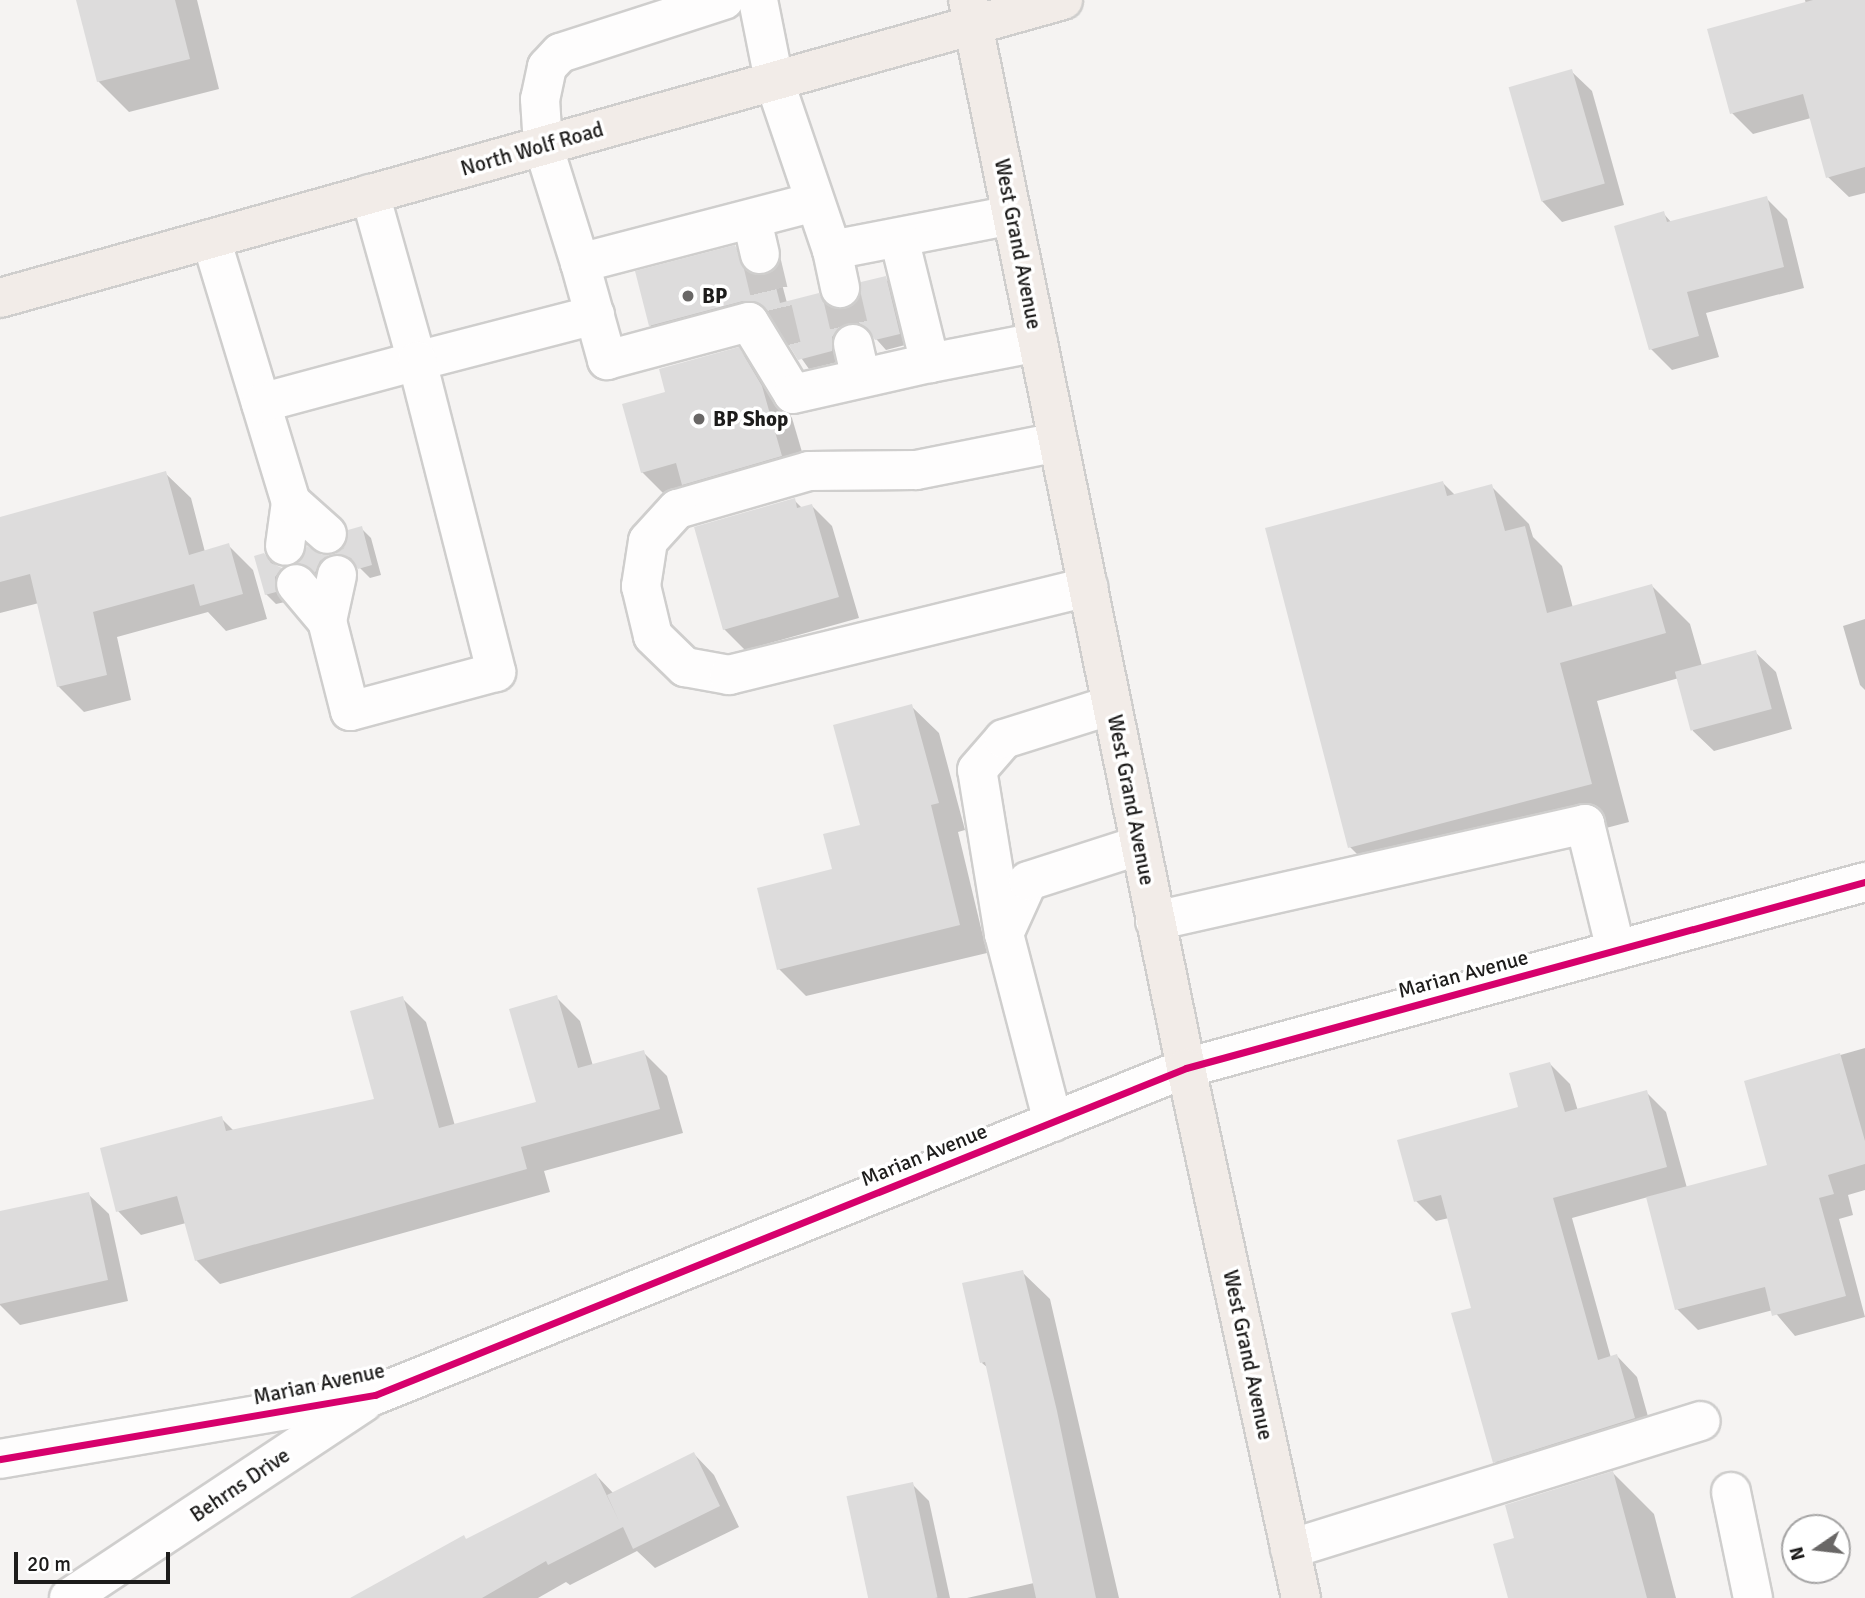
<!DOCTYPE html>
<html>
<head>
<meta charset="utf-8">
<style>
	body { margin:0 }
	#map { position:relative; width:1865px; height:1598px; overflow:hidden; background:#f5f3f2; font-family:Signika,sans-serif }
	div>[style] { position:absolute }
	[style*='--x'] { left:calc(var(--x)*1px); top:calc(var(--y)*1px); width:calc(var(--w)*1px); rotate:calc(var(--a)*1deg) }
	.shadow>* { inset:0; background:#0003 }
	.building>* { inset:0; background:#dddcdc; transform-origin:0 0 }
	.minor-tunnel>* { height:38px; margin-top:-19px; transform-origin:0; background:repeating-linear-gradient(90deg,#cac8c7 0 38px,transparent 0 57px) }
	.roads { filter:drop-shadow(2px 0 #cfcecd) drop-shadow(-2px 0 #cfcecd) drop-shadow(0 2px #cfcecd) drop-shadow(0 -2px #cfcecd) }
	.minor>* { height:38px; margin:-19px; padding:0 19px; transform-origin:19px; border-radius:19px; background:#fefdfd }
	.major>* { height:38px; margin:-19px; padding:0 19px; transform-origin:19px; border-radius:19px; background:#f2ece8 }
	.cycleway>* { height:7px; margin:-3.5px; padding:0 3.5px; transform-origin:3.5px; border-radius:3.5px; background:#d6006c }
	.dots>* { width:19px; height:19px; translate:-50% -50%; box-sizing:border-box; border:4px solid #fff; border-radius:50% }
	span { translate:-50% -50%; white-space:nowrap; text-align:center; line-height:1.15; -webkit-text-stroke:7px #fff; paint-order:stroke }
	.street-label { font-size:21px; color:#1d1c1b }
	.poi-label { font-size:21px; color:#1d1c1b; font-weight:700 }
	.left { translate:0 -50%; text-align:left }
	.north { position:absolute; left:1781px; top:1514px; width:70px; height:70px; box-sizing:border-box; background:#fff; border:2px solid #a5a4a4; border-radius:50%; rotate:256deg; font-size:19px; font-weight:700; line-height:28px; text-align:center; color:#1d1c1b }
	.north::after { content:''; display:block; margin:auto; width:24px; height:32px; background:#696766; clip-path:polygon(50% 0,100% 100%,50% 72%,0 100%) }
	.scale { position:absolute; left:14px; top:1552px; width:156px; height:32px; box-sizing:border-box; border:4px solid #1d1c1b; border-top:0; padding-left:9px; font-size:21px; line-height:24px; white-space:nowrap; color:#1d1c1b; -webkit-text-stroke:5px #fff; paint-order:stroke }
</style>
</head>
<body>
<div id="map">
	<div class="shadow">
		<i style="clip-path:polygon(78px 0,197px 0,219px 89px,129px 112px,98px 81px)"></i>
		<i style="clip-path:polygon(1805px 0,1865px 0,1865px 193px,1849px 197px,1828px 177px,1811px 118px,1753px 134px,1732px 113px,1806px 4px)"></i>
		<i style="clip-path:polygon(1571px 71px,1592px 91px,1624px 205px,1562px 222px,1542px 201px)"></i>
		<i style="clip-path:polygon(1766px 198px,1787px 219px,1804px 288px,1706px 313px,1719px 357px,1672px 370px,1651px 349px,1663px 213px,1672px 223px)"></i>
		<i style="clip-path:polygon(735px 247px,745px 257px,752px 276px,772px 273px,782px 284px,787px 303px,818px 295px,831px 310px,844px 311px,855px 306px,885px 278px,895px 288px,909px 344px,886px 350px,870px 332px,858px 332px,842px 361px,809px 369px,768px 311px,754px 310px,660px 335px,650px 325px)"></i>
		<i style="clip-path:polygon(738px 349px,769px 380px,792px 418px,812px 486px,673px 503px,642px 472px,667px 393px)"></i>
		<i style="clip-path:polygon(165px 473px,191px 498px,205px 552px,228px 545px,253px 570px,267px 619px,226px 631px,208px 612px,117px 637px,131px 700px,84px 712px,58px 686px,39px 603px,0 613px,0 518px)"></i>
		<i style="clip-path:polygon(1443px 483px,1455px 495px,1491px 486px,1529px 524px,1533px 537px,1562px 566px,1573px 608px,1652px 586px,1690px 624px,1702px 666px,1755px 652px,1776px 672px,1792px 729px,1714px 751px,1693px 731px,1679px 678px,1597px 701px,1629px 822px,1388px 885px,1350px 847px)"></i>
		<i style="clip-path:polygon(794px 500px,802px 508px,812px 506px,832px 526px,859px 618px,745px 650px,724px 629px)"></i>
		<i style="clip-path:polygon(361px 528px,371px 538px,381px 575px,370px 578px,358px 566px,348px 563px,338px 554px)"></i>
		<i style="clip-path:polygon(264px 555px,291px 579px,285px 588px,285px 602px,276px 604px,266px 594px)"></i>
		<i style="clip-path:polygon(321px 557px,328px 557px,337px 566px,325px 581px,300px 563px)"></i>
		<i style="clip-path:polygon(1865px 619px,1865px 690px,1860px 685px,1843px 626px)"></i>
		<i style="clip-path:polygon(911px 706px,939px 733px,965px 830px,958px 832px,987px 953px,806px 996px,779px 969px,862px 827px)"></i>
		<i style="clip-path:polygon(556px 997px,580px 1021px,593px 1066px,643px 1052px,667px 1076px,683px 1133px,544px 1171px,550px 1192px,220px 1284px,196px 1260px,186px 1223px,141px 1235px,118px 1211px,221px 1118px,234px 1131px,376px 1100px,402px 998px,426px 1022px,455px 1126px,538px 1104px)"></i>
		<i style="clip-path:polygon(1865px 1048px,1865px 1190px,1848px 1195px,1853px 1215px,1839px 1219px,1865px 1317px,1795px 1336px,1773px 1310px,1698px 1330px,1677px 1309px,1648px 1197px,1572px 1218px,1611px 1358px,1617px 1356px,1637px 1377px,1654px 1438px,1515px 1482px,1495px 1462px,1473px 1309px,1449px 1218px,1436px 1221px,1416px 1201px,1520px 1108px,1550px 1064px,1570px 1084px,1578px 1111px,1646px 1092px,1666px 1112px,1687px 1188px,1770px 1167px,1746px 1082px)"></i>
		<i style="clip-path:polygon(88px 1194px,109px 1214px,128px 1301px,20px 1325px,0 1305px,0 1213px)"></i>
		<i style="clip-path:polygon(1022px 1272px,1050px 1299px,1119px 1598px,967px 1598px,1034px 1583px,988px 1368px,982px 1363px)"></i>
		<i style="clip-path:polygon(694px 1454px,714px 1475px,739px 1527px,655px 1568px,637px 1551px,570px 1585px,566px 1582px,538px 1598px,354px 1598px,596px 1475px,614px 1494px)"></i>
		<i style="clip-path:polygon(1613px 1473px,1654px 1514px,1676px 1598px,1510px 1598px,1516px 1540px)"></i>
		<i style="clip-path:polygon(912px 1484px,929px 1501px,950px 1598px,883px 1598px)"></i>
	</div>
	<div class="building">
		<i style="clip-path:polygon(76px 0,175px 0,190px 59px,97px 82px)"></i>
		<i style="clip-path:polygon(1813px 0,1865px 0,1865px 167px,1826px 178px,1803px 94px,1730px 114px,1707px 29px)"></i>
		<i style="left:1572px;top:69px;width:119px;height:66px;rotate:74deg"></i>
		<i style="clip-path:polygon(1767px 196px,1784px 267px,1687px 292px,1699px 336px,1649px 350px,1614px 226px,1664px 211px,1667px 222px)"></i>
		<i style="clip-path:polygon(735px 245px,745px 269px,754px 275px,772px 272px,780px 303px,819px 293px,823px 302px,833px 308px,845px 309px,854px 305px,860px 295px,861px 282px,886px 276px,900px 334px,875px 340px,868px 329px,859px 323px,847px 323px,839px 328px,832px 337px,832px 351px,798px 360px,768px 311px,756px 302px,743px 301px,649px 326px,635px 271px)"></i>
		<i style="clip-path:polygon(739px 347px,762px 386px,782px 456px,682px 485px,676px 463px,641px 473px,622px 404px,665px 392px,659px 369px)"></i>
		<i style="clip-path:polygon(166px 471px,189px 555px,229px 543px,243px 594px,200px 606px,194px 584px,93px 612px,107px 675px,57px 687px,30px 574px,0 582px,0 517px)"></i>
		<i style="clip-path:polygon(1443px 481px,1447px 496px,1492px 484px,1505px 531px,1525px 526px,1547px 613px,1652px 584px,1666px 633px,1560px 663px,1592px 784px,1348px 848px,1265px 528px)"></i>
		<i style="clip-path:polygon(795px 498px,797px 508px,812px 504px,839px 597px,723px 630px,694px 527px)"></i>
		<i style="clip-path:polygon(362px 526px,372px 565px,358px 569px,351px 558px,335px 554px,344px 548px,348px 530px)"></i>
		<i style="clip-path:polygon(307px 546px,322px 555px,329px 555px,320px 561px,315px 573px,298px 563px)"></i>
		<i style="clip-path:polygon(264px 553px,271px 563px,282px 568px,275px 577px,276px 592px,265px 595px,254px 556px)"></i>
		<i style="left:1756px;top:650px;width:61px;height:84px;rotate:75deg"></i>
		<i style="clip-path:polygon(912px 704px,939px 803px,931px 805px,960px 925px,777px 970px,757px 888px,832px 869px,823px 834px,860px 825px,833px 725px)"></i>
		<i style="clip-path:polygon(557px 995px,578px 1068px,644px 1050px,660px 1109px,521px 1147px,527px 1169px,195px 1261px,177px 1196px,116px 1212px,100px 1148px,222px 1116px,226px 1131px,374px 1099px,350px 1011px,403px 996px,439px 1128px,536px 1102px,509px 1009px)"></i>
		<i style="clip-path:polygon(1840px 1053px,1865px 1141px,1865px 1164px,1828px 1175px,1834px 1194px,1819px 1198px,1846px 1296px,1772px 1316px,1765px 1287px,1675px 1310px,1646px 1197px,1767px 1165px,1744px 1081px)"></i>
		<i style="clip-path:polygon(1550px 1062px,1565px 1112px,1647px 1090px,1667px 1167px,1553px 1198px,1598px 1360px,1617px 1354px,1635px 1418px,1493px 1463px,1451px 1313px,1471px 1308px,1441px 1195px,1414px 1202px,1397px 1140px,1518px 1107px,1509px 1073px)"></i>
		<i style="clip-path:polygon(89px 1192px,108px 1280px,0 1304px,0 1211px)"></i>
		<i style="clip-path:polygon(1023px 1270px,1057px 1411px,1096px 1598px,1036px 1598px,985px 1362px,980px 1363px,962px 1283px)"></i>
		<i style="clip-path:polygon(694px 1452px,720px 1506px,633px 1549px,623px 1527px,548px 1565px,546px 1561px,482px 1598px,350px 1598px,464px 1535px,466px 1539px,596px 1473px,619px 1521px,607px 1495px)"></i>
		<i style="clip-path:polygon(1613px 1471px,1647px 1598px,1508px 1598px,1493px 1544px,1514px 1538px,1505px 1505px)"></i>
		<i style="left:913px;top:1482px;width:118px;height:68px;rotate:78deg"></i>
	</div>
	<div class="minor-tunnel">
		<i style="--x:760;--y:254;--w:108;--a:76.6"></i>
		<i style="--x:840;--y:288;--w:57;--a:76.9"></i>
	</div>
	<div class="roads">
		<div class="minor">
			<i style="--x:724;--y:0;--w:172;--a:162.1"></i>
			<i style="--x:560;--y:53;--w:19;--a:133"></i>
			<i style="--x:547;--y:67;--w:33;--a:102"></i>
			<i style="--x:540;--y:99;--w:46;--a:86.3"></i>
			<i style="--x:543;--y:145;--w:124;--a:72.6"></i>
			<i style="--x:580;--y:263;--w:242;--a:-14.6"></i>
			<i style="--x:758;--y:0;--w:82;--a:78.7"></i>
			<i style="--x:774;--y:80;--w:180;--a:71.2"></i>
			<i style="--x:832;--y:250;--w:183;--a:-11"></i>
			<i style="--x:370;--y:194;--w:173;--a:74.3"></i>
			<i style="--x:417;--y:361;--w:184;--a:-14.5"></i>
			<i style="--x:752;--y:220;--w:35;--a:77"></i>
			<i style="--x:899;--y:238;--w:129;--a:76.1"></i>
			<i style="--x:930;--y:363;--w:110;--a:-11"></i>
			<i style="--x:211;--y:239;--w:275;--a:73.1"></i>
			<i style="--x:291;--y:502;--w:44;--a:97.8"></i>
			<i style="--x:832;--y:250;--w:39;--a:78"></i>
			<i style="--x:580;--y:263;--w:101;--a:74.4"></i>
			<i style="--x:607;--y:360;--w:147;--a:-15"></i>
			<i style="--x:749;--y:322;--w:84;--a:58.6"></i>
			<i style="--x:793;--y:394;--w:140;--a:-12.8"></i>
			<i style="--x:853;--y:344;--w:35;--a:77"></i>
			<i style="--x:261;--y:403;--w:162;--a:-15.1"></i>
			<i style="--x:417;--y:361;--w:321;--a:75.7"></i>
			<i style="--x:496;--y:672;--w:151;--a:165"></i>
			<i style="--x:350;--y:711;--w:93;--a:-104.3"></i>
			<i style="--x:327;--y:621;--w:48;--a:-130"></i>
			<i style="--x:1058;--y:442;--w:145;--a:168.8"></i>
			<i style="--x:916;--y:470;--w:107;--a:179.5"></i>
			<i style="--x:809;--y:471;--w:137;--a:163.9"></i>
			<i style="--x:677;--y:509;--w:43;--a:132.2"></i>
			<i style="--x:648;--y:541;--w:46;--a:98.8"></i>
			<i style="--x:641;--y:586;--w:51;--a:76.5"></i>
			<i style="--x:653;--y:636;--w:45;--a:44.1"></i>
			<i style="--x:685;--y:667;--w:45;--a:10.3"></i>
			<i style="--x:729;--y:675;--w:370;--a:-13.8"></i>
			<i style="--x:291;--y:502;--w:48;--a:41.6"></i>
			<i style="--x:327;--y:621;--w:47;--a:-77.7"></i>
			<i style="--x:1155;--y:921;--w:441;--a:-12.7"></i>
			<i style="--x:1585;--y:824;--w:130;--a:76.2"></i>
			<i style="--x:1004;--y:934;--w:166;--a:-99.3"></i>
			<i style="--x:977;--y:770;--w:41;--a:-48.9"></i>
			<i style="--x:1004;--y:739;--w:113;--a:-17.5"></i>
			<i style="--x:1053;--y:1122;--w:194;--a:-104.6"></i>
			<i style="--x:1004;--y:934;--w:58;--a:-65.6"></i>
			<i style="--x:1028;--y:881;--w:118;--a:-17.8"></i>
			<i style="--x:0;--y:1459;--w:380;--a:-9.7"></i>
			<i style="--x:375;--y:1395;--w:874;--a:-21.96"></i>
			<i style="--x:1186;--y:1068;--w:704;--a:-15.32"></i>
			<i style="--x:1731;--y:1492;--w:108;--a:78.3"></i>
			<i style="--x:1290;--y:1549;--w:430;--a:-17.3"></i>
			<i style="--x:69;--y:1598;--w:354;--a:-33.6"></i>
		</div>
		<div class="major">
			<i style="--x:968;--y:0;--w:1090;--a:78.46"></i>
			<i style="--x:1186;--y:1068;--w:542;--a:77.76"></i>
			<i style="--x:0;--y:298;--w:1104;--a:-15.66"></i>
		</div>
	</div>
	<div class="cycleway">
		<i style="--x:0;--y:1459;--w:380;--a:-9.7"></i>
		<i style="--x:375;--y:1395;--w:874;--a:-21.96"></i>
		<i style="--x:1186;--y:1068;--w:704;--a:-15.32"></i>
	</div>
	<div class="dots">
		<i style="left:688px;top:296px;background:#696766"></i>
		<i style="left:699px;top:419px;background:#696766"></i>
	</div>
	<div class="street-label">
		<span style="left:532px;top:149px;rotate:-16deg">North Wolf Road</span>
		<span style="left:1018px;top:244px;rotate:79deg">West Grand Avenue</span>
		<span style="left:1131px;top:800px;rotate:79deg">West Grand Avenue</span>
		<span style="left:1463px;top:974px;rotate:-15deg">Marian Avenue</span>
		<span style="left:924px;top:1155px;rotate:-22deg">Marian Avenue</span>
		<span style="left:1248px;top:1355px;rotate:78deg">West Grand Avenue</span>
		<span style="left:319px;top:1384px;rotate:-12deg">Marian Avenue</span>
		<span style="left:240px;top:1485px;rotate:-34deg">Behrns Drive</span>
	</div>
	<div class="poi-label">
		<span class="left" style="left:702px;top:296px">BP</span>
		<span class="left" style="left:713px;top:419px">BP Shop</span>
	</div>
	<div class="north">N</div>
	<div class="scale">20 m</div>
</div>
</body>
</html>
